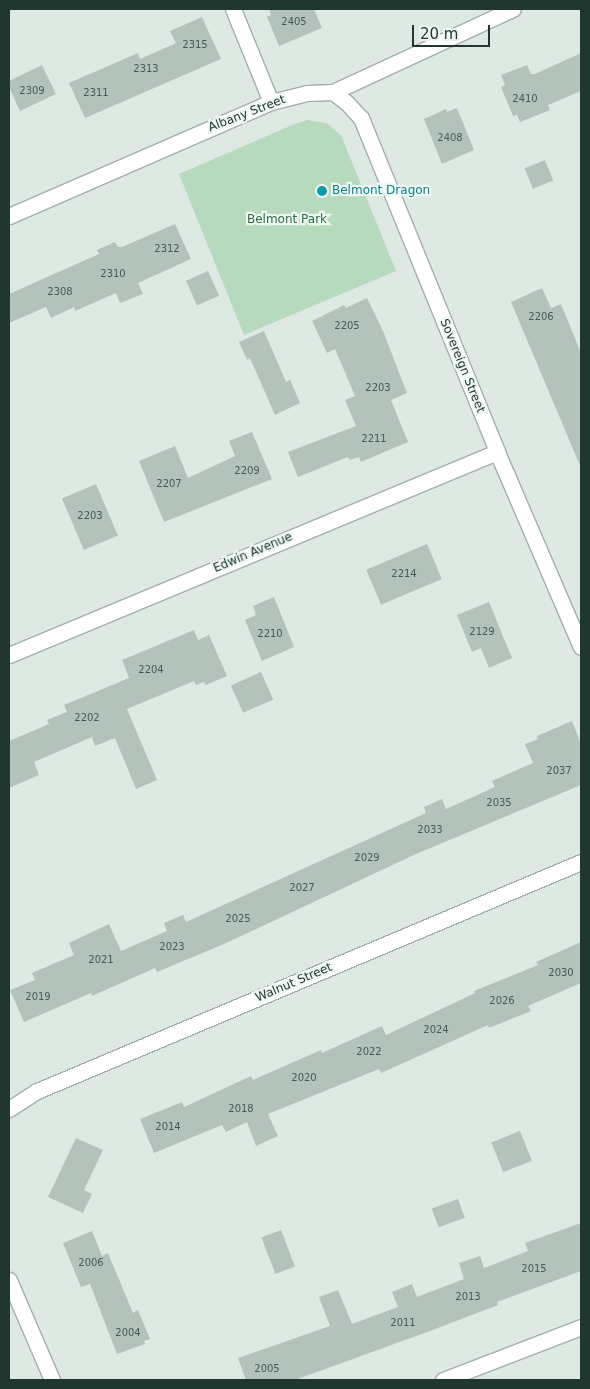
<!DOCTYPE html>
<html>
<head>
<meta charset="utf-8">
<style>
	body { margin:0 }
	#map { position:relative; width:590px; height:1389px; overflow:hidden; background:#dee9e3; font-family:"DejaVu Sans",sans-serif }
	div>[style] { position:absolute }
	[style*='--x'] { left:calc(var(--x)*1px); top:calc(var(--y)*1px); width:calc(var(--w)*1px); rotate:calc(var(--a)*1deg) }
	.green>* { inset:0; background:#b7d9be }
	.building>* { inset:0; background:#b3c3bc; transform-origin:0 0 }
	.roads { filter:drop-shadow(1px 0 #a1b0a9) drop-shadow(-1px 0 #a1b0a9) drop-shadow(0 1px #a1b0a9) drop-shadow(0 -1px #a1b0a9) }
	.street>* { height:15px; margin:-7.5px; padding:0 7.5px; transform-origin:7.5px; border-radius:7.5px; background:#fff }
	.dots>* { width:14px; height:14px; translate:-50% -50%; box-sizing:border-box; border:2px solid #eef6f1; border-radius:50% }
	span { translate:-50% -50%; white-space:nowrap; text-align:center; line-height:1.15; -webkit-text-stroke:4.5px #eef6f1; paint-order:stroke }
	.number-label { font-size:10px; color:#455a52 }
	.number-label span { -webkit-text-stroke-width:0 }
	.street-label { font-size:12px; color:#20372f }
	.culture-label { font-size:12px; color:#0d838f }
	.left { translate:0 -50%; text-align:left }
	.park-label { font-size:12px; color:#2d6c41 }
	.frame { position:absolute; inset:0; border:10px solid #20372f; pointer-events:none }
	.scale { position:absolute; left:412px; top:25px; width:78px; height:22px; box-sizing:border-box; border:2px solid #20372f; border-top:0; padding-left:6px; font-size:15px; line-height:18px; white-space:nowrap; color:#20372f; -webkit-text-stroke:4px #eef6f1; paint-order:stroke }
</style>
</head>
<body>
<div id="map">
	<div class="green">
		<i style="clip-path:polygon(307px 120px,326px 123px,341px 135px,396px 271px,244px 335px,179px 174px,290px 126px)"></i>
	</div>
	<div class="building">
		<i style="clip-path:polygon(269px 9px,314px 9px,322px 28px,279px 46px,267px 17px,271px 15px)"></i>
		<i style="clip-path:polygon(202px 17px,221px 59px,85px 118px,69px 83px,138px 53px,140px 59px,176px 43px,170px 31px)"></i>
		<i style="clip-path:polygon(581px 53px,581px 91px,548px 105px,550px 110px,520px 122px,517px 115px,513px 116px,501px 87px,505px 85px,501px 75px,527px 65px,531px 74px,535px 74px)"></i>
		<i style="clip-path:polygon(42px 65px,56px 94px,20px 111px,9px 87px,9px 81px)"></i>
		<i style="clip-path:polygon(457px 108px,474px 150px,442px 164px,424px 119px,446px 109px,447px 112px)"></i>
		<i style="left:545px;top:160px;width:22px;height:22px;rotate:68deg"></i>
		<i style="clip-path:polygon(175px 224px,191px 259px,138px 283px,143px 294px,120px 303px,116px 293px,75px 311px,74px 307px,51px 318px,46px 307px,9px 323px,9px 294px,99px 254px,97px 250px,115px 242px,118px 247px,122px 247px)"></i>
		<i style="left:208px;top:271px;width:27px;height:24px;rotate:66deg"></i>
		<i style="clip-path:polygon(542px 288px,551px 308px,561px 304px,581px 353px,581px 468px,511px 302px)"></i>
		<i style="clip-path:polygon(367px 298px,383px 331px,407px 393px,391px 400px,408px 442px,361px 462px,359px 457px,350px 460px,348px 457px,298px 477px,288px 452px,356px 426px,345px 400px,355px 396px,335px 349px,327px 353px,312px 321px,344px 305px,346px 308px)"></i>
		<i style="clip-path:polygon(264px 331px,286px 382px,290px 380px,300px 403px,275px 415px,250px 358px,247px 360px,239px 342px)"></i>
		<i style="clip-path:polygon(252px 432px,272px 479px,164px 522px,139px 461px,175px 446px,188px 478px,235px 456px,229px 441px)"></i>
		<i style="left:96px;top:484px;width:56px;height:37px;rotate:67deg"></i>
		<i style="left:427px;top:544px;width:38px;height:66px;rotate:67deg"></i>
		<i style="clip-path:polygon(274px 597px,294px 647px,262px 661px,245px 620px,256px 615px,253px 606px)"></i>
		<i style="clip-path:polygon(489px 602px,512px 658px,489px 668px,481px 648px,472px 652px,457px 615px)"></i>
		<i style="clip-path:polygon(194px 630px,198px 640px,209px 635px,227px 676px,206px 685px,204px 682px,196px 685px,194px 681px,127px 709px,157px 780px,136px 789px,115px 738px,95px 746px,92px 737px,34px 762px,39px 775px,9px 788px,9px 741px,49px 724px,47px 720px,67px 712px,64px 705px,129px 678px,122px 660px)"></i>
		<i style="left:261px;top:672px;width:30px;height:33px;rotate:66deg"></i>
		<i style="clip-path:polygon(572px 721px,581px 744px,581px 785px,416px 854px,224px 944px,157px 972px,155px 968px,92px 996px,91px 993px,24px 1022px,10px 990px,35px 980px,32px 973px,74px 955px,69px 943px,109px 924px,121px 951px,167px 931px,164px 923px,183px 915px,186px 922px,426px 813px,424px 807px,442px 799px,446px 809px,495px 787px,492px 781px,533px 763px,525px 744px,538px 739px,537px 736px)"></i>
		<i style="clip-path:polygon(581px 942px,581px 983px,528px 1006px,531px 1011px,489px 1028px,488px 1025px,381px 1073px,379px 1069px,268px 1114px,278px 1136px,256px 1146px,247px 1122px,226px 1132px,222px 1125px,154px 1153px,140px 1119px,182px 1102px,184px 1107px,251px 1076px,253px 1080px,321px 1050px,322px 1053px,382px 1026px,386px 1035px,475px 993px,474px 991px,538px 965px,536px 962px)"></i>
		<i style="left:520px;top:1131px;width:32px;height:31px;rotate:68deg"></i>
		<i style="clip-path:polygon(76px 1138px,103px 1150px,84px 1190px,92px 1194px,83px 1213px,48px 1197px)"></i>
		<i style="left:458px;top:1199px;width:20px;height:28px;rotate:70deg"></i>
		<i style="clip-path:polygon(581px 1223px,581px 1271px,497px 1302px,498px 1305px,430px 1331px,295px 1380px,246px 1380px,238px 1358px,330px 1326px,319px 1297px,338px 1290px,352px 1324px,398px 1307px,392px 1292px,412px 1284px,417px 1297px,464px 1279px,459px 1263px,480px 1256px,484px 1268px,528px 1251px,525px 1243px)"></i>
		<i style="left:281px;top:1230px;width:39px;height:21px;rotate:69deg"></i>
		<i style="clip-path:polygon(92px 1231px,102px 1256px,108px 1253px,133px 1313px,138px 1310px,150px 1339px,144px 1341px,145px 1344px,117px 1354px,90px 1284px,81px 1287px,63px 1243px)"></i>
	</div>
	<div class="roads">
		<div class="street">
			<i style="--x:233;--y:9;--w:100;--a:67.8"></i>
			<i style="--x:333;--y:92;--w:16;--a:38"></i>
			<i style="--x:346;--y:102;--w:22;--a:47"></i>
			<i style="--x:361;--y:118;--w:361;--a:67.8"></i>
			<i style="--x:497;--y:452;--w:212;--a:66.7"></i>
			<i style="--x:9;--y:216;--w:286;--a:-23.5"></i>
			<i style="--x:271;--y:102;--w:37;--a:-14"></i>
			<i style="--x:307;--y:93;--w:26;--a:-2"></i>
			<i style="--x:333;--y:92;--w:198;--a:-24.8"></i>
			<i style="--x:9;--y:655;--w:529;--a:-22.59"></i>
			<i style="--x:9;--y:1109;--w:33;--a:-33"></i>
			<i style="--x:37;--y:1091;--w:590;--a:-22.83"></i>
			<i style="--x:9;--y:1280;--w:109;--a:66.7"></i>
			<i style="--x:443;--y:1380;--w:148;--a:-21"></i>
		</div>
	</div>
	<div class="dots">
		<i style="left:322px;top:191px;background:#0f9aa8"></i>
	</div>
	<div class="number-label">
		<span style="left:294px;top:22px">2405</span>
		<span style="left:195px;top:45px">2315</span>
		<span style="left:146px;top:69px">2313</span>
		<span style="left:32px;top:91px">2309</span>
		<span style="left:96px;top:93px">2311</span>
		<span style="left:525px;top:99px">2410</span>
		<span style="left:450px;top:138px">2408</span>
		<span style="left:167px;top:249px">2312</span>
		<span style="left:113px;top:274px">2310</span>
		<span style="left:60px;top:292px">2308</span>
		<span style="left:541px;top:317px">2206</span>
		<span style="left:347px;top:326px">2205</span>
		<span style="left:378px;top:388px">2203</span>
		<span style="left:374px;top:439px">2211</span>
		<span style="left:247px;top:471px">2209</span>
		<span style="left:169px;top:484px">2207</span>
		<span style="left:90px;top:516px">2203</span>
		<span style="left:404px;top:574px">2214</span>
		<span style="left:482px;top:632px">2129</span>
		<span style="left:270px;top:634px">2210</span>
		<span style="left:151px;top:670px">2204</span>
		<span style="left:87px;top:718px">2202</span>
		<span style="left:559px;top:771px">2037</span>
		<span style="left:499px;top:803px">2035</span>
		<span style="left:430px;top:830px">2033</span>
		<span style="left:367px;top:858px">2029</span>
		<span style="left:302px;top:888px">2027</span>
		<span style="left:238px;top:919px">2025</span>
		<span style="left:172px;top:947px">2023</span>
		<span style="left:101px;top:960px">2021</span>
		<span style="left:561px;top:973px">2030</span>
		<span style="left:38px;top:997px">2019</span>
		<span style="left:502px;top:1001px">2026</span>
		<span style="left:436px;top:1030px">2024</span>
		<span style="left:369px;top:1052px">2022</span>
		<span style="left:304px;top:1078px">2020</span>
		<span style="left:241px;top:1109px">2018</span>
		<span style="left:168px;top:1127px">2014</span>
		<span style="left:91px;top:1263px">2006</span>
		<span style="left:534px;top:1269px">2015</span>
		<span style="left:468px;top:1297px">2013</span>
		<span style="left:403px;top:1323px">2011</span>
		<span style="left:128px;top:1333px">2004</span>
		<span style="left:267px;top:1369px">2005</span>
	</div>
	<div class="street-label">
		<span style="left:247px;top:114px;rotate:-21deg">Albany Street</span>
		<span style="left:462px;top:366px;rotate:68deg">Sovereign Street</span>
		<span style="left:253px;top:553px;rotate:-23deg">Edwin Avenue</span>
		<span style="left:294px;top:983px;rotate:-23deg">Walnut Street</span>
	</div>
	<div class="culture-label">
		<span class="left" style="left:332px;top:191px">Belmont Dragon</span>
	</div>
	<div class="park-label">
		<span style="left:287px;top:220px">Belmont Park</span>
	</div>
	<div class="frame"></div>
	<div class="scale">20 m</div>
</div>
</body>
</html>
